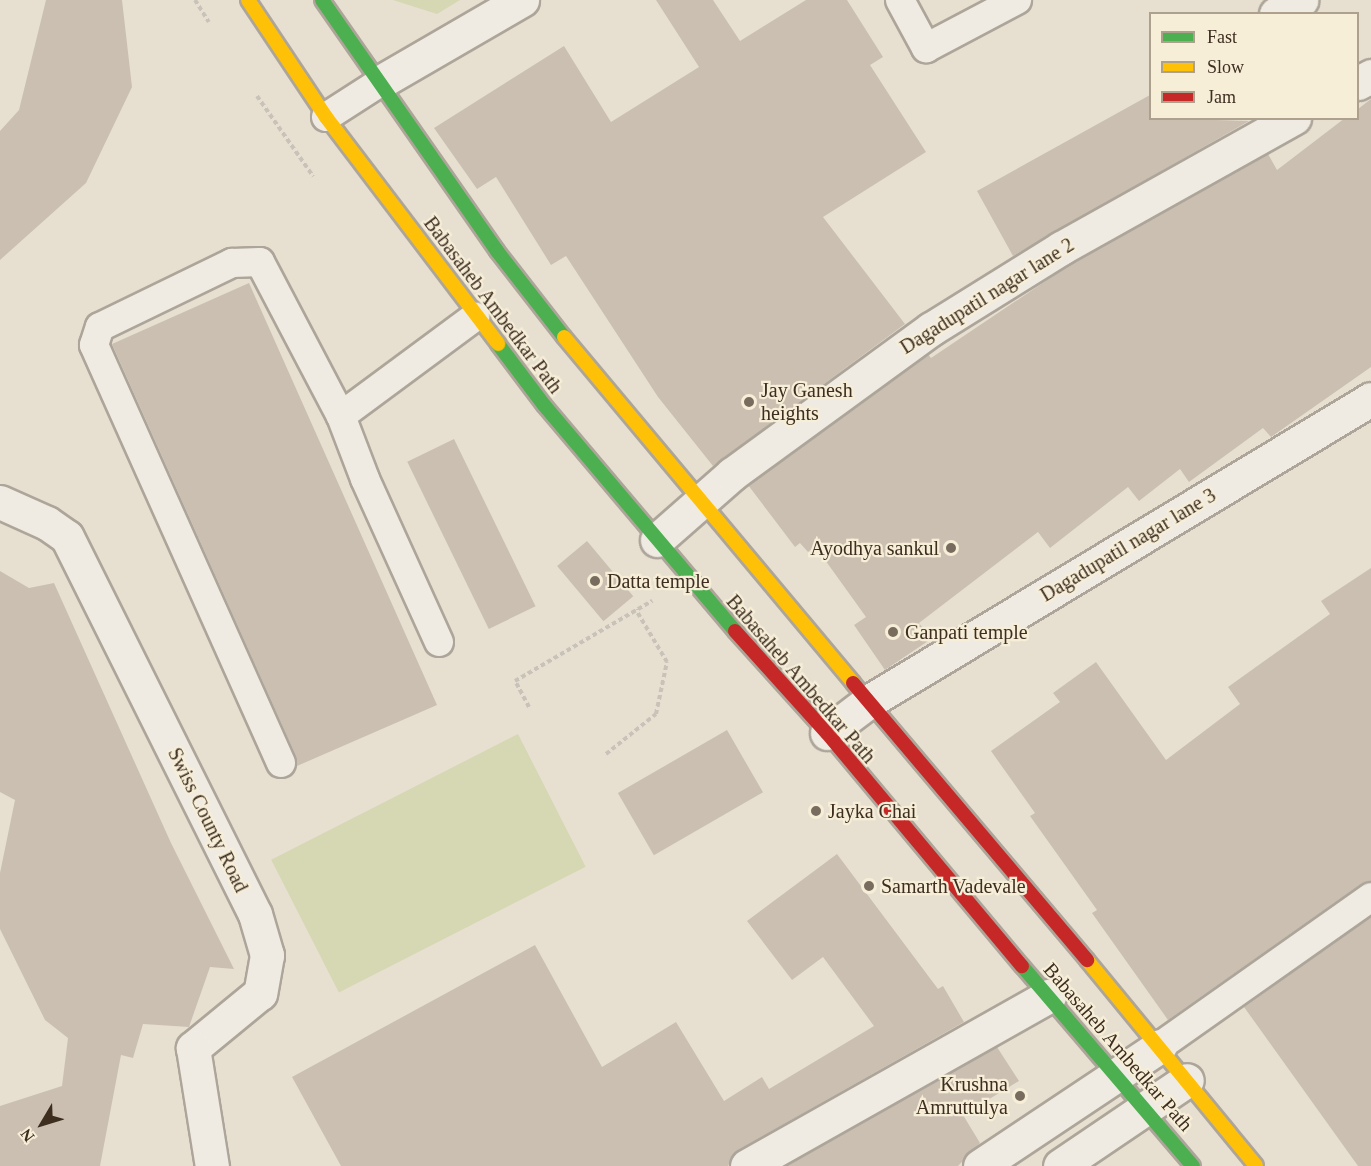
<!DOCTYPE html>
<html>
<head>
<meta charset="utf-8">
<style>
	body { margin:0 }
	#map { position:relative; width:1371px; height:1166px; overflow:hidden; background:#e7e0d1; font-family:"Times New Roman",serif }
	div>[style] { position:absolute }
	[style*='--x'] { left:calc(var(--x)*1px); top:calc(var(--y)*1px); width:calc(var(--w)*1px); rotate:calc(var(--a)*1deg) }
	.green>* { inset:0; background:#d6d7b3; transform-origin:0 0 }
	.building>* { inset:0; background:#cbbfb2; transform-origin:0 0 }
	.path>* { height:4px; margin-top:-2px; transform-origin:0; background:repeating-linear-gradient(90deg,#c8c2b9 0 4.5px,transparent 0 7.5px) }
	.roads { filter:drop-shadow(2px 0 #ada599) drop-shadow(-2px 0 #ada599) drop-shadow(0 2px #ada599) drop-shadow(0 -2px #ada599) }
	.lane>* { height:28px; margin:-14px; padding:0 14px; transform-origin:14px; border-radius:14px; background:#efebe3 }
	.street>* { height:33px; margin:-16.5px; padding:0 16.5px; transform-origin:16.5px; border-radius:16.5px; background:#efebe3 }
	.fast>* { height:14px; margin:-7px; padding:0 7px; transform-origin:7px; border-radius:7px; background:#4caf50 }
	.slow>* { height:14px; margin:-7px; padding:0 7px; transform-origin:7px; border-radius:7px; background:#ffc107 }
	.jam>* { height:14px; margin:-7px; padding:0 7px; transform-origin:7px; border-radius:7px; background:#c62828 }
	.dots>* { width:16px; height:16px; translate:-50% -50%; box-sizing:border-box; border:3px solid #f7eed8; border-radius:50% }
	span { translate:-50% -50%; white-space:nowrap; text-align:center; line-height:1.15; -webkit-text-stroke:4.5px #f7eed8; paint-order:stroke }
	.street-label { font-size:20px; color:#3d2e20 }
	.poi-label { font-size:20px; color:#3d2e20 }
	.left { translate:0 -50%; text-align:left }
	.right { translate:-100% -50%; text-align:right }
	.legend { position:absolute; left:1149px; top:12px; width:210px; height:108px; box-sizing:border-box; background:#f7eed8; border:2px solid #ada18e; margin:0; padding:8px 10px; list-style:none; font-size:18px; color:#3d2e20 }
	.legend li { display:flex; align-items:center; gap:12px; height:30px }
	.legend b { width:30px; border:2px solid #ada18e }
	.north { position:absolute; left:12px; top:1094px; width:60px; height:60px; -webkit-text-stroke:4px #f7eed8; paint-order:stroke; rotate:232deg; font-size:16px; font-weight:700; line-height:24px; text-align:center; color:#3d2e20 }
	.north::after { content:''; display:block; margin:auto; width:21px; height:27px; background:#3d2e20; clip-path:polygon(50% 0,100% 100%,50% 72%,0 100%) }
</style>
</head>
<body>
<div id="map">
	<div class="green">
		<i style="clip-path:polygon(393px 0,460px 0,437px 14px)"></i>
		<i style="left:518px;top:734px;width:149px;height:277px;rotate:63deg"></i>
	</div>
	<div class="building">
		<i style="clip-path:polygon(46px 0,122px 0,132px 87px,86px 183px,0 260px,0 131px,19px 110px)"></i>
		<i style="clip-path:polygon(656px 0,713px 0,740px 41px,806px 0,847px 0,883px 57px,870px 65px,926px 152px,823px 217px,905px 324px,713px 466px,658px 397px,566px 256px,551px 265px,496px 177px,477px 189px,434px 128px,564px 46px,611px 122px,699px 67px)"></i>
		<i style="clip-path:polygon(1150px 95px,1150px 118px,1249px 121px,1013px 256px,977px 191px)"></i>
		<i style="clip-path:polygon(1371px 99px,1371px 367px,1271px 437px,1263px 428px,1189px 482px,1180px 469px,1139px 501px,1128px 487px,1050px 548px,1038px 532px,919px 623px,931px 639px,885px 670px,854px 625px,866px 617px,815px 546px,808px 552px,800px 543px,795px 547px,748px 485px,928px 354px,931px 358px,1071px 264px,1268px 154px,1277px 170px,1345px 118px,1358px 118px,1358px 109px)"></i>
		<i style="clip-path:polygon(249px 283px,437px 705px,297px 766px,296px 756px,112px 344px)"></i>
		<i style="left:454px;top:439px;width:186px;height:52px;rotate:64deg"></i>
		<i style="left:587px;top:541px;width:72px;height:39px;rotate:50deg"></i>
		<i style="clip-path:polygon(1371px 568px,1371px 881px,1361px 884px,1168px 1020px,1092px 913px,1097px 910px,1030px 816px,1035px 813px,991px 751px,1060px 702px,1053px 693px,1096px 662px,1166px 760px,1240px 704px,1228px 687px,1330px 614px,1321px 601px)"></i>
		<i style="clip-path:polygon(0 571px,29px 588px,54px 583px,171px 843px,234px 969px,210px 967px,189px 1027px,143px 1024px,133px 1058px,121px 1055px,100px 1166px,0 1166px,0 1106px,62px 1086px,68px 1038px,45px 1020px,0 929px,0 873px,15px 800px,0 792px)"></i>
		<i style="left:727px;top:730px;width:72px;height:126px;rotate:60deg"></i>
		<i style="clip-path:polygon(837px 854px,938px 989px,943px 986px,964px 1022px,738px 1150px,728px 1166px,341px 1166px,292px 1077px,535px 945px,602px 1067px,676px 1022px,724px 1101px,762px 1077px,769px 1089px,874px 1026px,823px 957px,792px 980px,747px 921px)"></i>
		<i style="clip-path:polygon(1371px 917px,1371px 1166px,1358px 1166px,1244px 1007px)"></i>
		<i style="clip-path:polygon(997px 1047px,1019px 1081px,963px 1115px,980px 1143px,958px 1166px,785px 1166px)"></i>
	</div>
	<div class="path">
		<i style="--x:195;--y:0;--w:26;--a:58"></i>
		<i style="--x:257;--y:96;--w:98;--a:55"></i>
		<i style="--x:529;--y:707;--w:30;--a:-118"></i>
		<i style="--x:515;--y:681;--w:159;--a:-30.3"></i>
		<i style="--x:606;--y:754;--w:64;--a:-38.7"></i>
		<i style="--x:656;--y:714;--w:53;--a:-78.1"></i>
		<i style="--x:667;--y:662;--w:61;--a:-120.8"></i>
	</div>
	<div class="roads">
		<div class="lane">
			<i style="--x:900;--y:0;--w:55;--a:61.6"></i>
			<i style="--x:926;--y:48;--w:103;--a:-27.8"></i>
			<i style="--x:326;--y:117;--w:67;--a:-32.7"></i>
			<i style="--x:341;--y:416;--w:67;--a:69.1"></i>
			<i style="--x:365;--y:479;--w:179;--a:65.6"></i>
			<i style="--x:281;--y:763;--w:458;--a:-114.1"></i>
			<i style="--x:94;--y:345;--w:19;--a:-72"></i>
			<i style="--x:100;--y:327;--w:147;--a:-25.9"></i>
			<i style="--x:232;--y:263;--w:28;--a:-2"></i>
			<i style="--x:260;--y:262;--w:174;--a:62.3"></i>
			<i style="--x:341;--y:416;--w:167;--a:-36.5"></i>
			<i style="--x:1160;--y:1046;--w:258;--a:-35.2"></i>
		</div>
		<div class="street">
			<i style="--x:1276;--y:14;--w:29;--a:-29"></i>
			<i style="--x:382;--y:81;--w:162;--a:-30.1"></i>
			<i style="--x:1358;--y:83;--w:15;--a:-28"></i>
			<i style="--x:0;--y:502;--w:51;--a:24.1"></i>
			<i style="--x:47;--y:523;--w:24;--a:35"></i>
			<i style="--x:67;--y:537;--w:421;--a:63.5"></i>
			<i style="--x:255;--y:914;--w:43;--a:73.7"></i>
			<i style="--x:267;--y:955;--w:39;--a:100"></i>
			<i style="--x:260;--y:993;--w:87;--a:140.6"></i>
			<i style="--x:193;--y:1048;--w:120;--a:80.9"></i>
			<i style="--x:657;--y:540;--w:100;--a:-41.3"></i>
			<i style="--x:732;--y:474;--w:246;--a:-36.1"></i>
			<i style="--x:931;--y:329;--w:153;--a:-31.9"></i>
			<i style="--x:1061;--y:248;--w:267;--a:-29.2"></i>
			<i style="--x:827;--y:733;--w:51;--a:-37.1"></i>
			<i style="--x:868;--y:702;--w:587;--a:-31.06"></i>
			<i style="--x:747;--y:1166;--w:347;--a:-29.4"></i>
			<i style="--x:980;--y:1166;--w:216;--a:-33.7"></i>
			<i style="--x:1060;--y:1166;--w:153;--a:-34.1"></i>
		</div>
		<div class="fast">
			<i style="--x:322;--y:0;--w:306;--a:55.1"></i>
			<i style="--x:497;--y:251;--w:109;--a:52.1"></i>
			<i style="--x:498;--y:344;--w:76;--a:53"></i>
			<i style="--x:544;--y:405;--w:296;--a:49.8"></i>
			<i style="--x:1022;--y:966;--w:263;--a:49.5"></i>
		</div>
		<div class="slow">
			<i style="--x:248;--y:0;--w:141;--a:56.3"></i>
			<i style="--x:326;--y:117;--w:285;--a:52.8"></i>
			<i style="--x:564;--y:337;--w:451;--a:50.1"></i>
			<i style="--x:1087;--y:960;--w:266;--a:50.6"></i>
		</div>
		<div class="jam">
			<i style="--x:735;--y:631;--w:137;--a:48"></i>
			<i style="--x:827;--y:733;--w:304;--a:50.1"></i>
			<i style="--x:853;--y:683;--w:363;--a:49.8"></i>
		</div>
	</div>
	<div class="dots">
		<i style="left:749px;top:402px;background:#786c5e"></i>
		<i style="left:951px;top:548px;background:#786c5e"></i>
		<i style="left:595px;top:581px;background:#786c5e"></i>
		<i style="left:893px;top:632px;background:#786c5e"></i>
		<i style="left:816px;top:811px;background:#786c5e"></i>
		<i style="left:869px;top:886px;background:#786c5e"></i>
		<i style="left:1020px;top:1096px;background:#786c5e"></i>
	</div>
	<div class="street-label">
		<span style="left:987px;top:296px;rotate:-32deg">Dagadupatil nagar lane 2</span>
		<span style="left:493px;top:305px;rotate:53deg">Babasaheb Ambedkar Path</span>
		<span style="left:1128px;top:545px;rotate:-31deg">Dagadupatil nagar lane 3</span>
		<span style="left:801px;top:679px;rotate:49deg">Babasaheb Ambedkar Path</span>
		<span style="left:208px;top:820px;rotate:64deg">Swiss County Road</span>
		<span style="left:1118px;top:1047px;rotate:49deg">Babasaheb Ambedkar Path</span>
	</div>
	<div class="poi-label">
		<span class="left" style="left:761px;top:402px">Jay Ganesh<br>heights</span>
		<span class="right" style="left:939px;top:548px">Ayodhya sankul</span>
		<span class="left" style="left:607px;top:581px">Datta temple</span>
		<span class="left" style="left:905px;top:632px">Ganpati temple</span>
		<span class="left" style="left:828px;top:811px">Jayka Chai</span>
		<span class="left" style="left:881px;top:886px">Samarth Vadevale</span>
		<span class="right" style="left:1008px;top:1096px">Krushna<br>Amruttulya</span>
	</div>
	<ul class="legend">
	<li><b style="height:8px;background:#4caf50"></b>Fast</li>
	<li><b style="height:8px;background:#ffc107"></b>Slow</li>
	<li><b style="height:8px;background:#c62828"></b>Jam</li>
	</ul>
	<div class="north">N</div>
</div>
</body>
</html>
